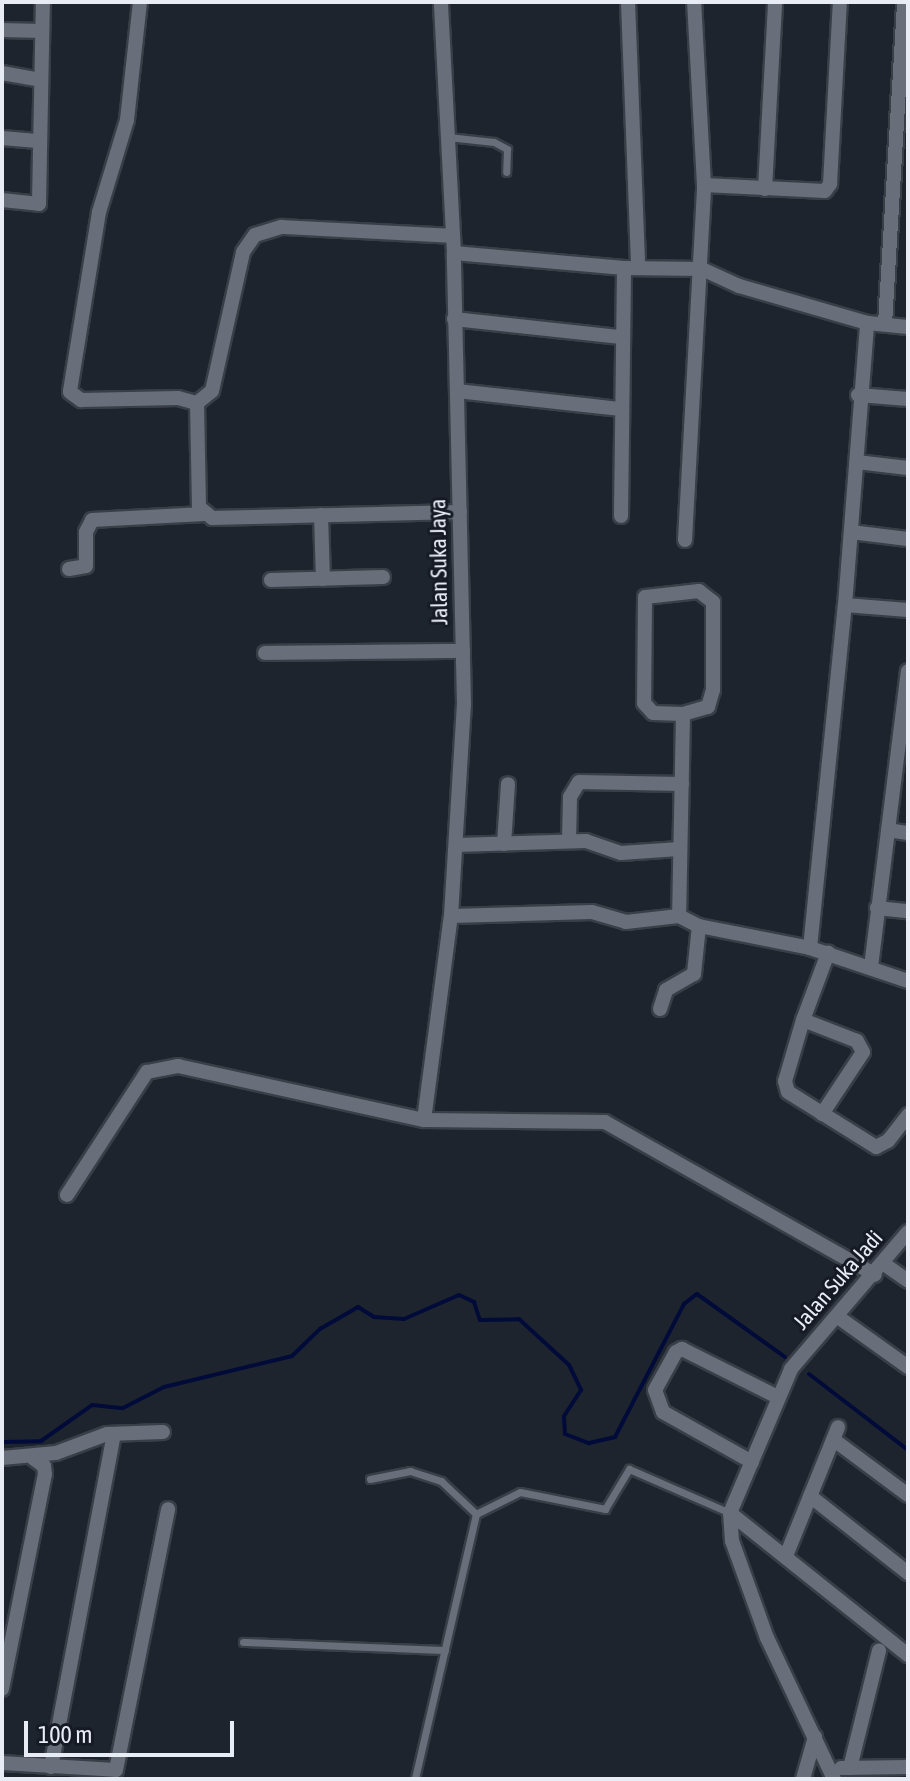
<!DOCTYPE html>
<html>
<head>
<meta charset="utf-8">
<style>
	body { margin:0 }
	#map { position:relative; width:910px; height:1781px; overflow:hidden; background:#1e242e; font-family:"Asap Condensed",sans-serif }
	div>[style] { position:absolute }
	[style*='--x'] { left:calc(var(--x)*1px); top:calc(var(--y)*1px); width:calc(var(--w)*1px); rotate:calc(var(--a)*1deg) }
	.stream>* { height:4px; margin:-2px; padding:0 2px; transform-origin:2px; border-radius:2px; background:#010b3a }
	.roads { filter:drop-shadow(2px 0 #393e47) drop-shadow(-2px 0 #393e47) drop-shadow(0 2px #393e47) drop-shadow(0 -2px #393e47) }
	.lane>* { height:7px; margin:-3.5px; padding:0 3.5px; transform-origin:3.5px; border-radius:3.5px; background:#686f7b }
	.street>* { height:14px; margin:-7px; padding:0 7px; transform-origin:7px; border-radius:7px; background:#686f7b }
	span { translate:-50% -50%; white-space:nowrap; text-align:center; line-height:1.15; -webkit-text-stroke:6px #151a24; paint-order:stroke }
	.street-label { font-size:22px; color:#e8ecf4 }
	.frame { position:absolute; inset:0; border:4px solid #e8ecf4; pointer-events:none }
	.scale { position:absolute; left:24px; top:1721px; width:210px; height:36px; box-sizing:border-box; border:4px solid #e8ecf4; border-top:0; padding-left:10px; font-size:24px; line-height:28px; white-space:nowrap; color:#e8ecf4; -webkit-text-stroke:6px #151a24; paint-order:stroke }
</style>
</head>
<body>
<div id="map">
	<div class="stream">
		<i style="--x:809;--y:1374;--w:125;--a:37.5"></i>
		<i style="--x:2;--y:1442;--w:39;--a:-1"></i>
		<i style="--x:41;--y:1441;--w:62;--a:-35.2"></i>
		<i style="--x:92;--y:1405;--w:31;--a:6"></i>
		<i style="--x:123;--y:1408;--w:46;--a:-27.1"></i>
		<i style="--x:164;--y:1387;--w:132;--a:-13.6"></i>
		<i style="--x:292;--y:1356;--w:39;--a:-44"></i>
		<i style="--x:320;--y:1329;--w:44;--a:-30.1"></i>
		<i style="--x:358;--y:1307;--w:19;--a:32"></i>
		<i style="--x:374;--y:1317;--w:30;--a:4"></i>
		<i style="--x:404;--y:1319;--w:60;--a:-23.6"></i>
		<i style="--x:459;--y:1295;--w:17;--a:25"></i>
		<i style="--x:474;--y:1302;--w:19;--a:72"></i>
		<i style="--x:480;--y:1320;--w:39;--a:-1"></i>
		<i style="--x:519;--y:1319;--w:68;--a:42.6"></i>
		<i style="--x:569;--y:1365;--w:28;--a:64"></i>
		<i style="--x:581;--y:1390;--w:31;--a:123"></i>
		<i style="--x:564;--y:1416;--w:18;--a:87"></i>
		<i style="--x:565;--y:1434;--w:26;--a:21"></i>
		<i style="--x:589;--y:1443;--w:27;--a:-13"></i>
		<i style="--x:615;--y:1437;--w:150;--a:-62.6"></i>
		<i style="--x:684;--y:1304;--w:16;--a:-38"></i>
		<i style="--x:697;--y:1294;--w:108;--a:35.6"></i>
	</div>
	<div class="roads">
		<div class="lane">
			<i style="--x:448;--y:137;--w:46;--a:6.2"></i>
			<i style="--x:494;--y:142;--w:15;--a:28"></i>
			<i style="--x:507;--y:149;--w:23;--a:92"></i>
			<i style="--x:370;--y:1479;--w:41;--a:-11.3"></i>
			<i style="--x:410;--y:1471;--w:33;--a:18"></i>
			<i style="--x:441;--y:1481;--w:48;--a:43.3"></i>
			<i style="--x:476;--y:1514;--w:272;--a:103"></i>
			<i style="--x:476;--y:1514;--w:49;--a:-26.6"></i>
			<i style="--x:520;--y:1492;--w:87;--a:11.3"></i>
			<i style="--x:605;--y:1509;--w:47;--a:-59"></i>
			<i style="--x:629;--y:1469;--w:110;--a:23.5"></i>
			<i style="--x:243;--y:1642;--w:202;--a:2.3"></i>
		</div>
		<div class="street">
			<i style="--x:140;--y:2;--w:119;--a:96.3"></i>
			<i style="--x:127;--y:120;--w:96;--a:106.9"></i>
			<i style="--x:99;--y:212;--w:182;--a:99.2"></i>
			<i style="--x:70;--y:392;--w:14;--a:36"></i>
			<i style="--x:81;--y:400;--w:97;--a:-1.2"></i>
			<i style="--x:178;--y:398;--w:20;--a:15"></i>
			<i style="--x:197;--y:403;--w:104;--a:88.9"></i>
			<i style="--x:199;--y:507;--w:17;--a:40"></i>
			<i style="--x:212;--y:518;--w:248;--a:-1.4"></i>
			<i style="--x:628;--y:2;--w:266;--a:87.8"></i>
			<i style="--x:2;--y:30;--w:40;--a:1.4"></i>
			<i style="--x:2;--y:73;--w:39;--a:10"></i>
			<i style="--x:2;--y:138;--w:38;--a:5"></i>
			<i style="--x:704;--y:185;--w:121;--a:2.8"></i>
			<i style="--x:825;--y:191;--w:9;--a:-54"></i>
			<i style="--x:830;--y:184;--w:182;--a:-86.9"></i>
			<i style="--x:765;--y:189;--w:187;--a:-86.9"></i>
			<i style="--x:2;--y:200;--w:37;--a:6"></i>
			<i style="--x:39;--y:204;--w:202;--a:-88.9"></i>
			<i style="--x:454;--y:253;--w:171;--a:5"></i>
			<i style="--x:624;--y:268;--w:78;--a:0.7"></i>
			<i style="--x:702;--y:269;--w:41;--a:24.7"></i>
			<i style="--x:739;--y:286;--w:133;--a:16.1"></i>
			<i style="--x:454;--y:319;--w:168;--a:6.2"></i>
			<i style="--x:885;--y:324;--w:323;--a:-86.6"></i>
			<i style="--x:457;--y:391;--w:163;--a:6.3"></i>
			<i style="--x:858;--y:395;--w:50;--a:4.6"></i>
			<i style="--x:197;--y:403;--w:19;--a:-39"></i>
			<i style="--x:212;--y:391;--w:142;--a:-77.4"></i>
			<i style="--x:243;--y:252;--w:21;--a:-55"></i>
			<i style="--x:255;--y:235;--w:28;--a:-17"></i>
			<i style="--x:282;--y:227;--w:171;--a:3"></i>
			<i style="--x:857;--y:462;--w:51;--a:6.7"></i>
			<i style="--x:321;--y:515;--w:64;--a:88.2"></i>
			<i style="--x:621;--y:516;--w:248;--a:-89.3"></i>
			<i style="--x:851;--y:532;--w:57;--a:7"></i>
			<i style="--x:685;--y:540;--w:356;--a:-86.9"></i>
			<i style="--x:704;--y:185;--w:183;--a:-93.1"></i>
			<i style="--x:69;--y:569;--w:17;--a:-10"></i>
			<i style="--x:86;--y:566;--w:34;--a:-90"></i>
			<i style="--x:86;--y:532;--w:13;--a:-63"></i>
			<i style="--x:92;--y:520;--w:112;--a:-3.1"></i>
			<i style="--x:271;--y:580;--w:112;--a:-1.5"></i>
			<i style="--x:845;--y:605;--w:63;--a:4.5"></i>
			<i style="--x:265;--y:653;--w:198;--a:-0.6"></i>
			<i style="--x:683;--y:714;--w:26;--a:-16"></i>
			<i style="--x:708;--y:707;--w:18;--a:-74"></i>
			<i style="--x:713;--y:690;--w:88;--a:-90"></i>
			<i style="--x:713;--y:602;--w:18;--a:-142"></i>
			<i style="--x:699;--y:591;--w:54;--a:173.7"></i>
			<i style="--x:645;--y:597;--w:106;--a:90.5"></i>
			<i style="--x:644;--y:703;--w:13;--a:48"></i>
			<i style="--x:653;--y:713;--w:30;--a:2"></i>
			<i style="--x:683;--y:714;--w:202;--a:91.1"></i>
			<i style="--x:679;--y:916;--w:22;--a:27"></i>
			<i style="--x:699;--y:926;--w:113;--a:11.2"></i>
			<i style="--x:810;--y:948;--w:103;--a:18.6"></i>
			<i style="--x:888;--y:830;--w:20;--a:9"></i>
			<i style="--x:569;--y:841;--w:44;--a:-88.7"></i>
			<i style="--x:570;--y:797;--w:17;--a:-59"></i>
			<i style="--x:579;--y:782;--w:103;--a:1.1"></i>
			<i style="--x:504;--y:844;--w:60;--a:-86.2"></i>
			<i style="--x:456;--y:845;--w:130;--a:-1.8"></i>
			<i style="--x:586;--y:841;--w:37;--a:19"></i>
			<i style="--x:621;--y:853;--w:58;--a:-3.9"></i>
			<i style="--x:877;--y:908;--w:31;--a:6"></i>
			<i style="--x:451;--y:916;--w:141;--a:-1.6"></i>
			<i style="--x:592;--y:912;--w:35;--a:16"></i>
			<i style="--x:626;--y:922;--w:53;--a:-6.5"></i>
			<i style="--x:810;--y:948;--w:345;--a:-84.2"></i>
			<i style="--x:845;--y:605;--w:283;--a:-85.5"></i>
			<i style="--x:867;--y:323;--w:41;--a:5.6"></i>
			<i style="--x:871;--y:967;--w:298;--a:-82.9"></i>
			<i style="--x:660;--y:1009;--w:20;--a:-72"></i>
			<i style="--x:666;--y:990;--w:32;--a:-30"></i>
			<i style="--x:694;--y:974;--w:48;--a:-84.1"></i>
			<i style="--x:803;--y:1020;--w:64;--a:106.4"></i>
			<i style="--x:785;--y:1081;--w:11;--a:75"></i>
			<i style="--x:788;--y:1092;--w:104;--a:32"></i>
			<i style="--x:876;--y:1147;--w:13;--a:-27"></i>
			<i style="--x:888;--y:1141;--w:33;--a:-52"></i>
			<i style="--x:822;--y:1114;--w:74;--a:-56.5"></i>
			<i style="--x:863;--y:1052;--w:13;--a:-119"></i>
			<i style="--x:857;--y:1041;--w:58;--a:-158.7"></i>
			<i style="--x:803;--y:1020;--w:72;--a:-69.5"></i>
			<i style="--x:424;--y:1120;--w:206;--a:-82.5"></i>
			<i style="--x:451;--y:916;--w:212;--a:-86.5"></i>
			<i style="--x:464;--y:704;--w:451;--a:-91.3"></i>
			<i style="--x:454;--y:253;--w:251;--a:-93"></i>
			<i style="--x:67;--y:1195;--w:147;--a:-57"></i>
			<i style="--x:147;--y:1072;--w:32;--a:-11"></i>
			<i style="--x:178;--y:1066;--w:252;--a:12.4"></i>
			<i style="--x:424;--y:1120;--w:181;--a:0.6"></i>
			<i style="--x:605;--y:1122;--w:310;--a:29.5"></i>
			<i style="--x:884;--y:1264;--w:29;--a:35"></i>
			<i style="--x:838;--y:1317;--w:86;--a:35.5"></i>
			<i style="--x:834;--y:1440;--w:92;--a:36.6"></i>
			<i style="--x:2;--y:1458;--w:54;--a:-5.3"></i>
			<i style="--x:56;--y:1453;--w:54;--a:-20.4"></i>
			<i style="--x:107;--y:1434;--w:56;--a:-2"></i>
			<i style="--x:752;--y:1462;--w:102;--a:-150.7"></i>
			<i style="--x:663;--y:1412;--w:23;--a:-110"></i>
			<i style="--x:655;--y:1390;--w:43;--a:-61.1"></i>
			<i style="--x:676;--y:1352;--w:7;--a:-27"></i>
			<i style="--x:682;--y:1349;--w:107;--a:26.6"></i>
			<i style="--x:810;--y:1496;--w:125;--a:38.2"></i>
			<i style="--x:730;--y:1513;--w:228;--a:38.6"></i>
			<i style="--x:786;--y:1556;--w:139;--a:-68"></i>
			<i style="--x:2;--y:1689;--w:219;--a:-78.7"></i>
			<i style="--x:45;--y:1474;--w:8;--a:-97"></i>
			<i style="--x:44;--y:1466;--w:14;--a:-144"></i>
			<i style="--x:2;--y:1763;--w:114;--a:3.5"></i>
			<i style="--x:116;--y:1770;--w:266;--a:-78.7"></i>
			<i style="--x:51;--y:1767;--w:339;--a:-79.3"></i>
			<i style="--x:841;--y:1768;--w:67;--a:-0.9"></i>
			<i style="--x:850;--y:1768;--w:121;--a:-76.1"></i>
			<i style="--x:803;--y:1779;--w:44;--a:-74.1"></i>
			<i style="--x:834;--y:1779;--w:156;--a:-115.4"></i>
			<i style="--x:767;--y:1638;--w:103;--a:-109.8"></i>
			<i style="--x:732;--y:1541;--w:28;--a:-94"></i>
			<i style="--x:730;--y:1513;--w:156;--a:-67"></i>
			<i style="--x:791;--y:1369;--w:180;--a:-49.5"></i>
		</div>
	</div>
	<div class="street-label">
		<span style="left:439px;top:562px;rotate:-91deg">Jalan Suka Jaya</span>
		<span style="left:838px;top:1280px;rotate:-49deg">Jalan Suka Jadi</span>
	</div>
	<div class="frame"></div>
	<div class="scale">100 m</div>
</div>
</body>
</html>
